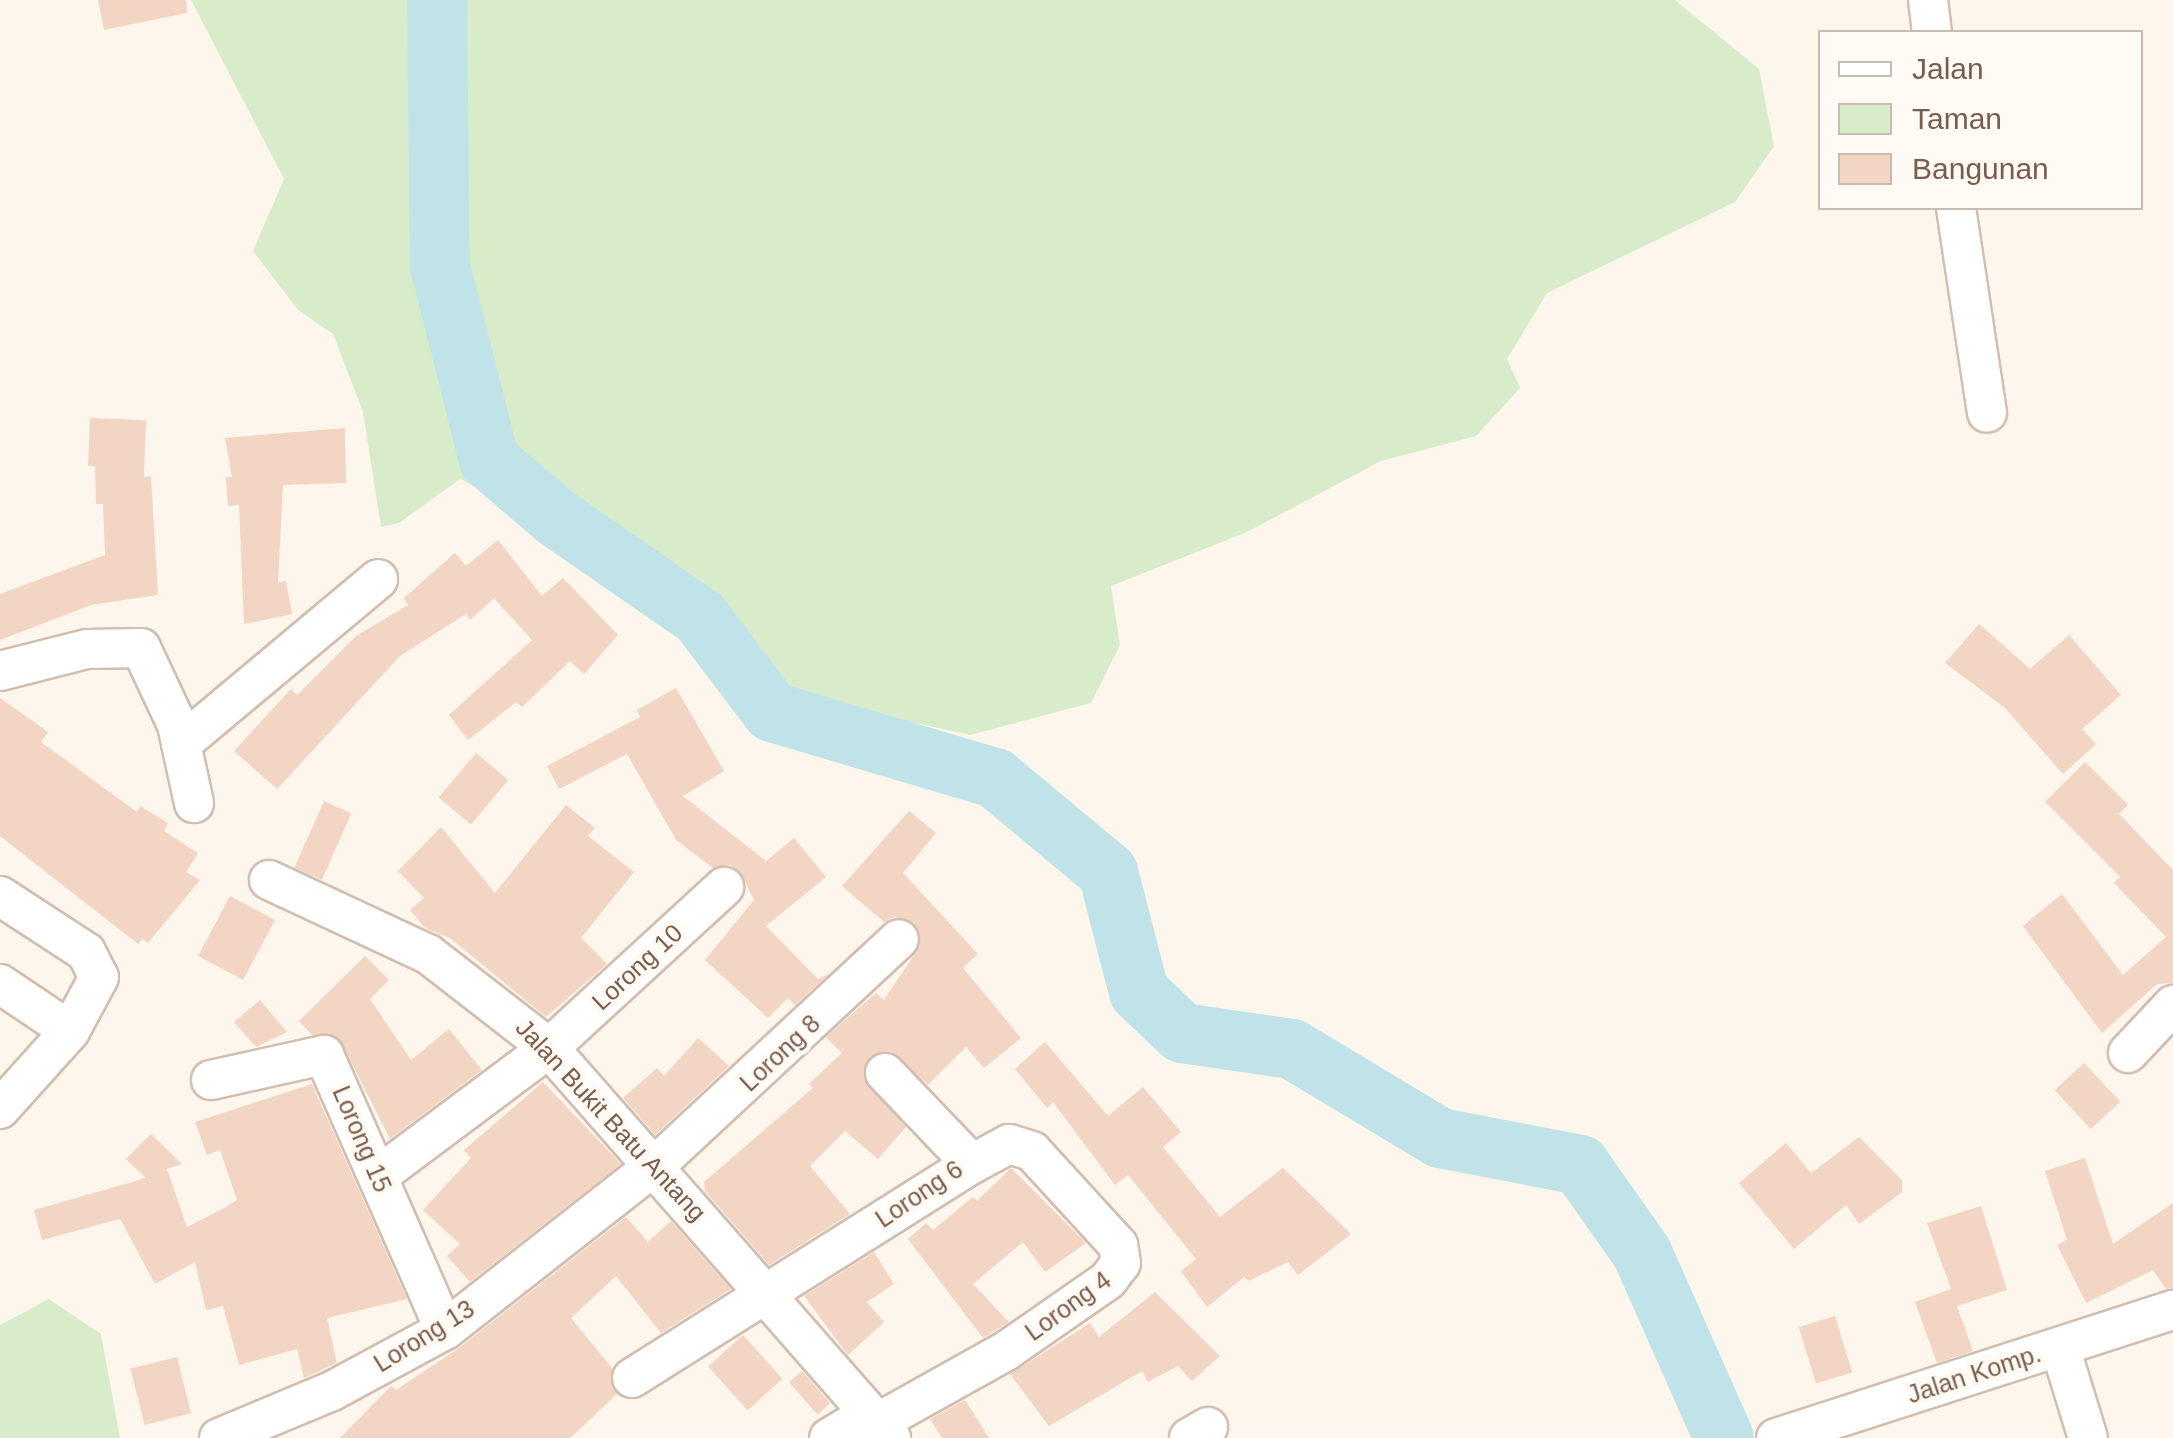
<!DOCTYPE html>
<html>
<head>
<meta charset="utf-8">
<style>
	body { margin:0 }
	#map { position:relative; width:2173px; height:1438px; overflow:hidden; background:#fdf6ec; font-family:Helvetica,sans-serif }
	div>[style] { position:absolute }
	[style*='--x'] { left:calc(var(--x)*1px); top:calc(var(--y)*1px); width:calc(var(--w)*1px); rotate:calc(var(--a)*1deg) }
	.green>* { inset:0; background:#d8ecc9 }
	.river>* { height:60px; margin:-30px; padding:0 30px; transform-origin:30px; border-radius:30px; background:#bfe3e8 }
	.building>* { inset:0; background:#f3d5c3; transform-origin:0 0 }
	.roads { filter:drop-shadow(2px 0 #d1beb0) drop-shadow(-2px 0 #d1beb0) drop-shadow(0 2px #d1beb0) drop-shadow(0 -2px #d1beb0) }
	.minor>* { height:38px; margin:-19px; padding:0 19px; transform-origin:19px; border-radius:19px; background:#fff }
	span { translate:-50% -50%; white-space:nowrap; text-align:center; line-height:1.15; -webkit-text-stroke:9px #fffaf3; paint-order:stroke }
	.street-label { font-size:25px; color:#7a5c4d }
	.legend { position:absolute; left:1818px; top:30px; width:325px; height:180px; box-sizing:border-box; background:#fffaf3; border:2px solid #cabbb1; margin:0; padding:12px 18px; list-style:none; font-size:30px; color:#7a5c4d }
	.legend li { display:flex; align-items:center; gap:20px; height:50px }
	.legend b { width:50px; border:2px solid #cabbb1 }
</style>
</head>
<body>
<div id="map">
	<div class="green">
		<i style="clip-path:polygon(191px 0,1675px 0,1759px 69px,1774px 146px,1735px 202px,1547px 293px,1507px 359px,1520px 388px,1476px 436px,1381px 461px,1247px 532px,1111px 586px,1120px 645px,1091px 703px,970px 735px,779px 693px,702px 600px,460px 479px,399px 523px,381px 527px,363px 412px,333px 334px,298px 310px,253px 251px,284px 179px)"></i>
		<i style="clip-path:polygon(49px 1299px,101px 1334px,120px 1438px,0 1438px,0 1325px)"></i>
	</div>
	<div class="river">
		<i style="--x:437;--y:0;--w:266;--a:89.4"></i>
		<i style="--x:440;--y:266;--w:200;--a:75.8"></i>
		<i style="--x:489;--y:460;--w:89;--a:40.5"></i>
		<i style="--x:557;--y:518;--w:174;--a:34.7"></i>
		<i style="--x:700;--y:617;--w:119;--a:52.8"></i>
		<i style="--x:772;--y:712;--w:233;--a:16.5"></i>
		<i style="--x:995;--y:778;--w:147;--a:39.8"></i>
		<i style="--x:1108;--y:872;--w:124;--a:75.5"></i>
		<i style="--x:1139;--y:992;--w:59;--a:43.6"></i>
		<i style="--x:1182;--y:1033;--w:111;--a:8.3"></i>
		<i style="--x:1292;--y:1049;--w:173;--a:31"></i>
		<i style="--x:1440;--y:1138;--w:143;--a:10.9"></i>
		<i style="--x:1580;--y:1165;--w:108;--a:54.8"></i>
		<i style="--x:1642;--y:1253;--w:202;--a:66.1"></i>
	</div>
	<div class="building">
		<i style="clip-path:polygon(98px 0,186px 0,187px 13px,104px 30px)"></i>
		<i style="clip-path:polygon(90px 418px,146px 420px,144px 477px,151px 476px,158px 595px,91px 605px,0 640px,0 594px,105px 555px,103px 504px,96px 504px,95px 466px,88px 466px)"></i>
		<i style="clip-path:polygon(345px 428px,346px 483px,283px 485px,278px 583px,286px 581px,292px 614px,244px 624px,239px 505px,228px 506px,226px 477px,232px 477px,225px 438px)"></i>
		<i style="clip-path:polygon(498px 540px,542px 596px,563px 578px,618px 635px,584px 674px,570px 661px,522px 707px,516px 702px,468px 740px,449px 715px,532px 640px,494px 598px,470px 620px,466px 614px,400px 656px,277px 789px,234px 751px,291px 689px,297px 695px,356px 636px,408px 605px,404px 598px,455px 553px,466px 566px)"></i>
		<i style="clip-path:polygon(1979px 624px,2030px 669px,2069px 635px,2121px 695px,2082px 729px,2096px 744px,2063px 774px,2005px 708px,1945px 663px)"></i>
		<i style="clip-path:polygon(676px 688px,724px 771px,683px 796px,766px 861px,794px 838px,826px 877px,766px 926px,818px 979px,829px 974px,795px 1005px,788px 998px,768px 1018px,705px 960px,754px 900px,741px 873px,730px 865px,713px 868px,676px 840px,627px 754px,559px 789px,547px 766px,640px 717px,637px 710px)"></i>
		<i style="clip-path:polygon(0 698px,48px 732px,41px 742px,137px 812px,140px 806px,168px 823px,164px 831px,198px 853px,186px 872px,200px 880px,148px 943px,143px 939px,138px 944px,0 836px)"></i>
		<i style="left:476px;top:753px;width:42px;height:58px;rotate:40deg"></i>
		<i style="clip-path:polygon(2085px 762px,2128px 805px,2119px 814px,2173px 870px,2173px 983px,2157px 984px,2102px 1033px,2023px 926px,2062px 894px,2123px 975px,2166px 937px,2114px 883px,2120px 877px,2045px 802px)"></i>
		<i style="left:324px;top:801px;width:30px;height:73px;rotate:24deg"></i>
		<i style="clip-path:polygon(566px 805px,595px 828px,588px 836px,634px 872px,581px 938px,607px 964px,546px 1017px,450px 938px,425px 928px,410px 910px,424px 898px,398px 871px,441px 827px,495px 893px)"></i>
		<i style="clip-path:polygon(909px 811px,936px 833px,903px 873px,978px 954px,963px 968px,1021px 1038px,984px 1068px,966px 1047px,928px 1085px,892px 1052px,870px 1056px,864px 1079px,906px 1127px,878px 1159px,845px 1131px,810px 1166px,850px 1214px,769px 1265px,705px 1191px,704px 1182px,813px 1088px,809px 1084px,842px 1053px,826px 1037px,876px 993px,884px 1000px,920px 946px,915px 923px,895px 917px,884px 922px,842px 886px)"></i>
		<i style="left:230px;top:896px;width:51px;height:68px;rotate:28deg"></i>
		<i style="clip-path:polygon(365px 956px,389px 980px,370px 999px,411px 1060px,449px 1029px,482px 1070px,390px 1139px,339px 1038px,312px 1035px,299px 1021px)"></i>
		<i style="clip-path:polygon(260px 1000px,287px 1032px,256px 1047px,234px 1022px)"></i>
		<i style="clip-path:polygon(698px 1038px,729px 1066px,655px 1135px,623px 1098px,657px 1068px,664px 1076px)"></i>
		<i style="clip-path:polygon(1045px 1042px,1108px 1116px,1143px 1087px,1181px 1132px,1163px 1147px,1220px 1217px,1283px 1168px,1351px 1234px,1298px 1275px,1288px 1262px,1249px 1281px,1244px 1277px,1207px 1307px,1181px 1271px,1196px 1259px,1128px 1175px,1115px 1185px,1053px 1102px,1047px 1108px,1015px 1069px)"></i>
		<i style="left:2084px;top:1063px;width:53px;height:40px;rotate:47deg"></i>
		<i style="clip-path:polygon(543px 1082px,621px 1164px,470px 1282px,447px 1256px,460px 1244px,423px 1210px,471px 1158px,464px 1150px)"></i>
		<i style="clip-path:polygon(312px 1084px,407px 1299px,327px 1318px,337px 1363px,304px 1378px,297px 1349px,239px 1365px,223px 1306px,206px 1310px,195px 1262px,155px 1284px,120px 1219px,42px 1240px,34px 1210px,146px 1178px,126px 1159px,151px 1134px,182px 1164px,167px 1169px,187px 1227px,226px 1207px,237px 1200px,220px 1150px,207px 1155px,195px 1122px)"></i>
		<i style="clip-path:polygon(1859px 1137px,1902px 1180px,1902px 1192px,1859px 1224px,1846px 1205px,1794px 1249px,1739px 1183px,1786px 1143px,1811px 1173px)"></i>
		<i style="clip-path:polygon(2085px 1158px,2113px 1244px,2173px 1203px,2173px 1288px,2166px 1289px,2153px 1270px,2086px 1303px,2057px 1245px,2067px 1240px,2045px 1171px)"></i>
		<i style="clip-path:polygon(1011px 1168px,1086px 1243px,1045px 1272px,1023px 1242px,973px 1284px,1009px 1322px,983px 1338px,908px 1239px,926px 1223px,933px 1230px,973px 1197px,977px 1201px)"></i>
		<i style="clip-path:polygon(1981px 1206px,2007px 1290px,1957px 1306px,1973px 1351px,1937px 1363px,1915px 1302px,1951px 1289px,1927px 1223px)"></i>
		<i style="clip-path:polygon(626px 1217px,648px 1242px,671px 1221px,731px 1289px,661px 1333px,616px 1276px,571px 1318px,612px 1368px,617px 1394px,570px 1438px,340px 1438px,391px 1386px,396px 1390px,459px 1348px)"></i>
		<i style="clip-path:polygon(874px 1252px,894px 1284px,867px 1302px,884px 1322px,848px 1355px,804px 1296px)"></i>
		<i style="clip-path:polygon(1155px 1292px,1220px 1356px,1192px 1381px,1178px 1366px,1148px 1382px,1142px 1371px,1049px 1426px,1010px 1374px,1090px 1323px,1099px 1337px)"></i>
		<i style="left:1835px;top:1316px;width:59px;height:38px;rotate:73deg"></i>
		<i style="left:743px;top:1335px;width:59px;height:47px;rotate:48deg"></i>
		<i style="left:177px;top:1357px;width:58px;height:48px;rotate:76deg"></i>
		<i style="left:802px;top:1371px;width:43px;height:17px;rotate:49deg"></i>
		<i style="clip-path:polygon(965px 1400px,989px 1438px,942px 1438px,930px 1419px)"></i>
	</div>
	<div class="roads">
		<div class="minor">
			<i style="--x:1928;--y:0;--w:32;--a:83"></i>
			<i style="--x:1956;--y:208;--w:207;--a:81.4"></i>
			<i style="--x:0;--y:671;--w:90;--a:-14.2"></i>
			<i style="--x:87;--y:649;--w:54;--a:-1.1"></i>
			<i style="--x:141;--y:648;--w:85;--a:64.9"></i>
			<i style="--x:177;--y:725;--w:80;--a:77.7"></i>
			<i style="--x:181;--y:744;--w:257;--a:-39.9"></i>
			<i style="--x:269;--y:880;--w:175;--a:25"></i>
			<i style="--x:428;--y:954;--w:153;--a:37.8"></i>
			<i style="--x:549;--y:1048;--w:519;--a:48.75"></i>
			<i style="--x:0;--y:896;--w:103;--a:33.1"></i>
			<i style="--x:86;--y:952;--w:28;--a:63"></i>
			<i style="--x:99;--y:977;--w:61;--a:118.2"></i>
			<i style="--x:70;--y:1031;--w:105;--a:131.9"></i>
			<i style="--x:0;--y:984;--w:84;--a:33.9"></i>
			<i style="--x:2128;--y:1053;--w:66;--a:-46.8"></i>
			<i style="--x:211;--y:1080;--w:116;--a:-12.5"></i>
			<i style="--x:324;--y:1055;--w:300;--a:66.3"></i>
			<i style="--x:378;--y:1176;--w:214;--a:-36.8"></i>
			<i style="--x:549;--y:1048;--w:238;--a:-42.6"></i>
			<i style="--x:2060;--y:1347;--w:95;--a:72.9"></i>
			<i style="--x:632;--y:1378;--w:402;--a:-32.2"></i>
			<i style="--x:972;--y:1164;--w:126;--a:-133.7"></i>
			<i style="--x:877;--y:1423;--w:148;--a:-29.2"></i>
			<i style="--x:1006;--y:1351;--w:124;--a:-34.8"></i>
			<i style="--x:1108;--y:1280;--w:21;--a:-53"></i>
			<i style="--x:1121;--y:1263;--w:18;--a:-99"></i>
			<i style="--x:1118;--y:1245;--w:127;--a:-132.5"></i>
			<i style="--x:1032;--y:1151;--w:24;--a:-163"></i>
			<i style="--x:1009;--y:1144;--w:42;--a:151.6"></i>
			<i style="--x:219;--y:1438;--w:122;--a:-22.6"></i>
			<i style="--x:332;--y:1391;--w:128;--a:-28.4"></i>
			<i style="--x:445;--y:1330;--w:269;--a:-38.1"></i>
			<i style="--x:657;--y:1164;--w:330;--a:-42.9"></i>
			<i style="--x:829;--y:1438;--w:47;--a:-31"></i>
			<i style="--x:1189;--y:1438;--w:22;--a:-30"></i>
			<i style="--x:1776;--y:1438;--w:417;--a:-17.9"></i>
		</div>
	</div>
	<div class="street-label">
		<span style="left:637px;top:967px;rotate:-43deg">Lorong 10</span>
		<span style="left:780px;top:1053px;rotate:-43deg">Lorong 8</span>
		<span style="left:611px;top:1120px;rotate:47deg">Jalan Bukit Batu Antang</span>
		<span style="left:362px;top:1139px;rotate:67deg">Lorong 15</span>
		<span style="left:919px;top:1194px;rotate:-34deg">Lorong 6</span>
		<span style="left:1068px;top:1306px;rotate:-36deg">Lorong 4</span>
		<span style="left:424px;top:1336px;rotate:-32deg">Lorong 13</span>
		<span style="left:1974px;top:1374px;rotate:-18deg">Jalan Komp.</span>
	</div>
	<ul class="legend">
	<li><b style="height:12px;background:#fff"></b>Jalan</li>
	<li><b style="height:28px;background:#d8ecc9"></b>Taman</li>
	<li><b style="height:28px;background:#f3d5c3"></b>Bangunan</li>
	</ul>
</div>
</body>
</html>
